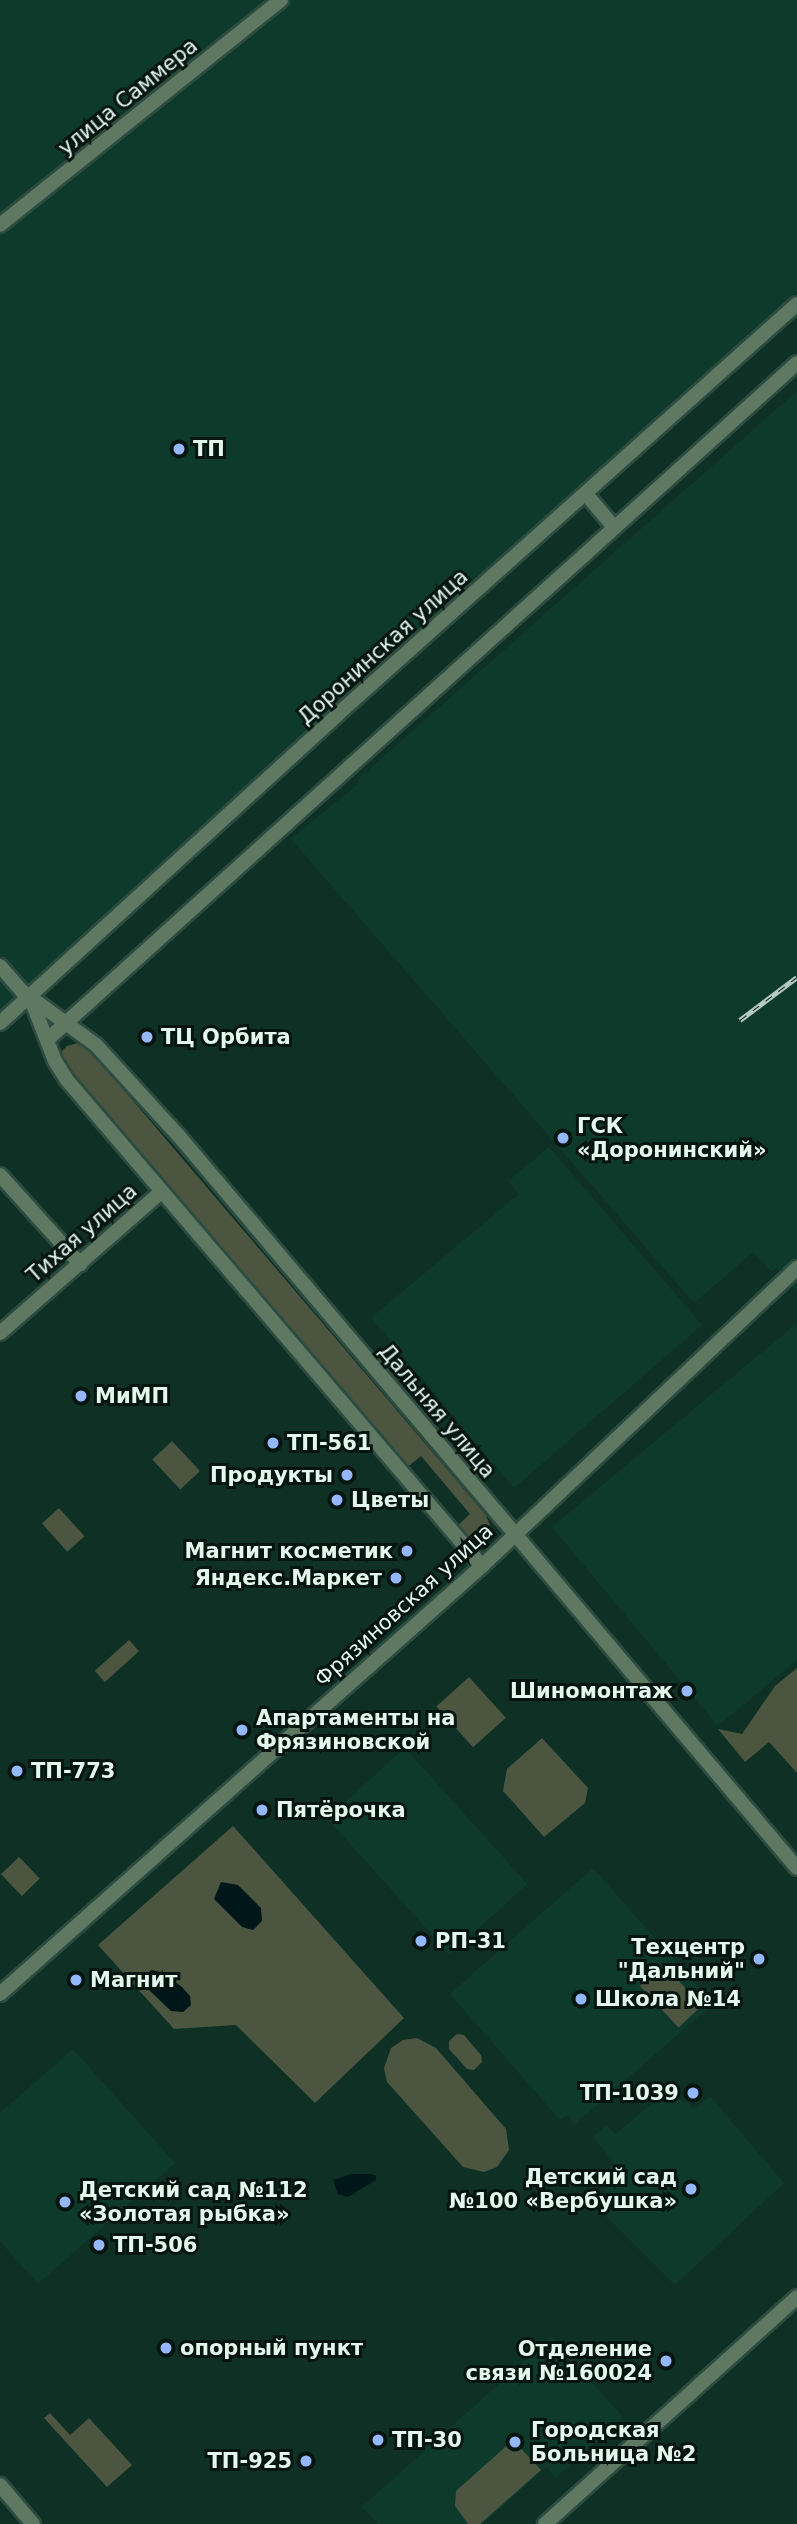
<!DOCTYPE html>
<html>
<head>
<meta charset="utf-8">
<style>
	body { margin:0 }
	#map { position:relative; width:797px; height:2524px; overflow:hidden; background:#0f3025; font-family:"DejaVu Sans",sans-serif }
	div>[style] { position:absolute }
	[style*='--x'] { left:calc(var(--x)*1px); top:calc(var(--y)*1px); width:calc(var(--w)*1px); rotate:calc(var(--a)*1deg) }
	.built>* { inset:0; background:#0e3a2c; transform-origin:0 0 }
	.green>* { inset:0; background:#4b5540; transform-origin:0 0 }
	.water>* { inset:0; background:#00171a }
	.roads { filter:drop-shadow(2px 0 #2d4c41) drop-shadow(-2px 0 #2d4c41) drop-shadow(0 2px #2d4c41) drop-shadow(0 -2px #2d4c41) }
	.minor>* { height:14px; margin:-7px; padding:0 7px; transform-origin:7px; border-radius:7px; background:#5f7862 }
	.rail>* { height:5px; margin-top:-2.5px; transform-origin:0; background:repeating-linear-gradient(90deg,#071510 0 8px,#b5cbc2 0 16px); box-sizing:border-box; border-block:2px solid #b5cbc2 }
	.dots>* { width:19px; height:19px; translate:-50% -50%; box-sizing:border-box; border:4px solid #071510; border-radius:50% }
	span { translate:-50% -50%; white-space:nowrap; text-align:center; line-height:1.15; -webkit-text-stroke:6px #071510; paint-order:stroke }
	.street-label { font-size:21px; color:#e4f7ef }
	.poi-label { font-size:21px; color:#e4f7ef; font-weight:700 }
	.left { translate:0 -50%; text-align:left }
	.right { translate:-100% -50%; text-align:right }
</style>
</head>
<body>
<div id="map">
	<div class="built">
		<i style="clip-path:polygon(0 0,797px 0,797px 292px,0 1018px)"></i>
		<i style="clip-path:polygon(797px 391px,797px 1293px,776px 1268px,771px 1271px,753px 1252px,694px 1303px,291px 839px,359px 783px,357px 780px)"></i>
		<i style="clip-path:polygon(549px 1147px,702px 1325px,514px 1488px,371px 1318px,519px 1194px,508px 1181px)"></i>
		<i style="clip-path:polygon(797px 1323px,797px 1660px,718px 1726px,552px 1527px)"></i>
		<i style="left:405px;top:1748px;width:183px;height:105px;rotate:48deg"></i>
		<i style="clip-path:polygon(593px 1868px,713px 2004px,574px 2125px,566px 2115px,560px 2120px,450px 1994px)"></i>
		<i style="clip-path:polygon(73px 2049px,175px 2163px,38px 2284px,0 2241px,0 2113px)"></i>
		<i style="clip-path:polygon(664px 2093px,688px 2103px,694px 2110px,710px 2096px,784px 2183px,675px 2285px,598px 2208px,603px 2202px,599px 2196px,613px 2183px,603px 2171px,614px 2162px,593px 2137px,606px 2125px,615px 2134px,618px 2132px)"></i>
		<i style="clip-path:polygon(551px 2337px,623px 2417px,556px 2478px,546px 2467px,483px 2524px,378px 2524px,362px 2507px)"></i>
	</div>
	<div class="green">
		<i style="clip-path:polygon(78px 1043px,89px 1049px,486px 1515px,490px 1526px,483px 1540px,471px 1543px,454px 1529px,470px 1514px,421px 1456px,404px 1470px,63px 1070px,61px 1052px,67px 1046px)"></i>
		<i style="left:172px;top:1441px;width:41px;height:27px;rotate:47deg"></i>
		<i style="left:59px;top:1508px;width:38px;height:23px;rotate:48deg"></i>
		<i style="left:129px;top:1640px;width:15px;height:46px;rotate:48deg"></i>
		<i style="clip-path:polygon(797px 1668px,797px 1773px,769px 1742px,745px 1762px,718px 1729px,742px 1734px,775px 1686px)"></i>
		<i style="left:469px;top:1677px;width:55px;height:44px;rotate:48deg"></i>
		<i style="clip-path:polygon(542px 1738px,588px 1788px,585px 1803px,544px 1837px,503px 1791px,507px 1769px)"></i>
		<i style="clip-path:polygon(233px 1826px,404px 2018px,315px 2103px,236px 2025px,174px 2029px,98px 1945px)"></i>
		<i style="left:19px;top:1857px;width:30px;height:25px;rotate:46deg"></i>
		<i style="left:663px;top:1964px;width:57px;height:32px;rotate:47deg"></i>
		<i style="clip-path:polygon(457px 2034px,464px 2035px,481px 2055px,482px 2062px,474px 2070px,467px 2069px,449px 2049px,449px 2041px)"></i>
		<i style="clip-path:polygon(417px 2038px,436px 2048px,506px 2129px,509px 2150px,497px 2167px,484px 2172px,463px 2167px,387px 2082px,384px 2068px,391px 2048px,403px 2040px)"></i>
		<i style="clip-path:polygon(50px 2413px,70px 2435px,89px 2418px,132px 2465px,107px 2487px,44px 2418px)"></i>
		<i style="clip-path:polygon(513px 2440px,541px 2470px,480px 2524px,468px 2524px,455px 2506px,456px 2491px)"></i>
	</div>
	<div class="water">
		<i style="clip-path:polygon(221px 1882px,238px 1885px,261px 1908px,262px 1921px,253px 1930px,242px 1927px,214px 1899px)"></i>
		<i style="clip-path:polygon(151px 1970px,161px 1972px,182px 1987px,190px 1996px,191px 2005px,183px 2012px,171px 2011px,148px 1989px,144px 1978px)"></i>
		<i style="clip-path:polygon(351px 2174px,372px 2174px,376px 2176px,376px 2180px,348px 2197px,338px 2194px,333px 2180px)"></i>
	</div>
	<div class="roads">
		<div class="minor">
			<i style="--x:0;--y:225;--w:360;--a:-38.7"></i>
			<i style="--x:586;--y:494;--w:42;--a:49.8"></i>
			<i style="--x:0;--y:966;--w:35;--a:49"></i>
			<i style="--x:23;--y:992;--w:90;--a:36"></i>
			<i style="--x:96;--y:1045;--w:122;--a:47.7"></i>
			<i style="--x:178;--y:1135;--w:959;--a:49.82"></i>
			<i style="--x:30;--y:997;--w:69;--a:68.7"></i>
			<i style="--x:55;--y:1061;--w:22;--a:58"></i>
			<i style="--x:67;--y:1080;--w:639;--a:49.51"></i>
			<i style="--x:0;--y:1023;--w:458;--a:-42.4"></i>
			<i style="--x:338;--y:714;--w:615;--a:-41.77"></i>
			<i style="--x:47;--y:1040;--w:1010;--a:-42.07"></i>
			<i style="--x:0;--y:1175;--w:120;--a:48"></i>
			<i style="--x:0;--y:1333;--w:214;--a:-41.2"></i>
			<i style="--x:0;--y:1994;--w:645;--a:-41.6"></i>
			<i style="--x:482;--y:1566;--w:434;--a:-43.4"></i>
			<i style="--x:0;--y:2485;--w:51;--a:49.8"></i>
			<i style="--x:545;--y:2524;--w:339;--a:-42"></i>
		</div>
	</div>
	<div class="rail">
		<i style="--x:740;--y:1020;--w:71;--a:-37"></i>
	</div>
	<div class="dots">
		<i style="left:179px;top:449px;background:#95b7fd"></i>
		<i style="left:147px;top:1037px;background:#95b7fd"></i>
		<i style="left:563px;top:1138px;background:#95b7fd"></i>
		<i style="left:81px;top:1396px;background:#95b7fd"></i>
		<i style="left:273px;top:1443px;background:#95b7fd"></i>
		<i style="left:347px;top:1475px;background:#95b7fd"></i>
		<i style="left:337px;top:1500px;background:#95b7fd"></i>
		<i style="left:407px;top:1551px;background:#95b7fd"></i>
		<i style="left:396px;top:1578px;background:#95b7fd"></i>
		<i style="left:687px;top:1691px;background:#95b7fd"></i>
		<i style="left:242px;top:1730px;background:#95b7fd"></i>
		<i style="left:17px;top:1771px;background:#95b7fd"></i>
		<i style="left:262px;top:1810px;background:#95b7fd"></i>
		<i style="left:421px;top:1941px;background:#95b7fd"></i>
		<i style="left:759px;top:1959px;background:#95b7fd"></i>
		<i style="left:76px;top:1980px;background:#95b7fd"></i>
		<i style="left:581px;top:1999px;background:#95b7fd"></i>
		<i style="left:693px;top:2093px;background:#95b7fd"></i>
		<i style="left:691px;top:2189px;background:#95b7fd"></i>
		<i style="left:65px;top:2202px;background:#95b7fd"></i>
		<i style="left:99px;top:2245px;background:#95b7fd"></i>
		<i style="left:166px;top:2348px;background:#95b7fd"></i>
		<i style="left:666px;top:2361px;background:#95b7fd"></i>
		<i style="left:378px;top:2440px;background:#95b7fd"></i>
		<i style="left:515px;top:2442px;background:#95b7fd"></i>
		<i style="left:306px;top:2461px;background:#95b7fd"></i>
	</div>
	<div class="street-label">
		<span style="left:128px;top:97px;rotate:-39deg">улица Саммера</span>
		<span style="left:383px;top:647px;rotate:-42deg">Доронинская улица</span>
		<span style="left:82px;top:1233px;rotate:-41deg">Тихая улица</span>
		<span style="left:437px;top:1411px;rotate:50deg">Дальняя улица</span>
		<span style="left:404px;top:1605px;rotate:-42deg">Фрязиновская улица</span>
	</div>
	<div class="poi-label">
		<span class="left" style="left:193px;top:449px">ТП</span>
		<span class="left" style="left:161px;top:1037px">ТЦ Орбита</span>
		<span class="left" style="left:577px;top:1138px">ГСК<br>«Доронинский»</span>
		<span class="left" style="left:95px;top:1396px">МиМП</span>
		<span class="left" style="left:287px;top:1443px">ТП-561</span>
		<span class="right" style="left:333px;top:1475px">Продукты</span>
		<span class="left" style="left:351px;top:1500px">Цветы</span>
		<span class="right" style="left:393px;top:1551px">Магнит косметик</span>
		<span class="right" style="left:382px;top:1578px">Яндекс.Маркет</span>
		<span class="right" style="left:673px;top:1691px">Шиномонтаж</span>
		<span class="left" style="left:256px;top:1730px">Апартаменты на<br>Фрязиновской</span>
		<span class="left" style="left:31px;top:1771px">ТП-773</span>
		<span class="left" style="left:276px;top:1810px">Пятёрочка</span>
		<span class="left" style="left:435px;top:1941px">РП-31</span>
		<span class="right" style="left:745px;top:1959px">Техцентр<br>"Дальний"</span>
		<span class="left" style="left:90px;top:1980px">Магнит</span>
		<span class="left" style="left:595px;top:1999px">Школа №14</span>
		<span class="right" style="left:679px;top:2093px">ТП-1039</span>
		<span class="right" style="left:677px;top:2189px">Детский сад<br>№100 «Вербушка»</span>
		<span class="left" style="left:79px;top:2202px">Детский сад №112<br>«Золотая рыбка»</span>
		<span class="left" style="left:113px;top:2245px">ТП-506</span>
		<span class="left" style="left:180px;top:2348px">опорный пункт</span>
		<span class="right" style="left:652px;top:2361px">Отделение<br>связи №160024</span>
		<span class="left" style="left:531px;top:2442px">Городская<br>Больница №2</span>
		<span class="left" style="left:392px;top:2440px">ТП-30</span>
		<span class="right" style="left:292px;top:2461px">ТП-925</span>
	</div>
</div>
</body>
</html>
